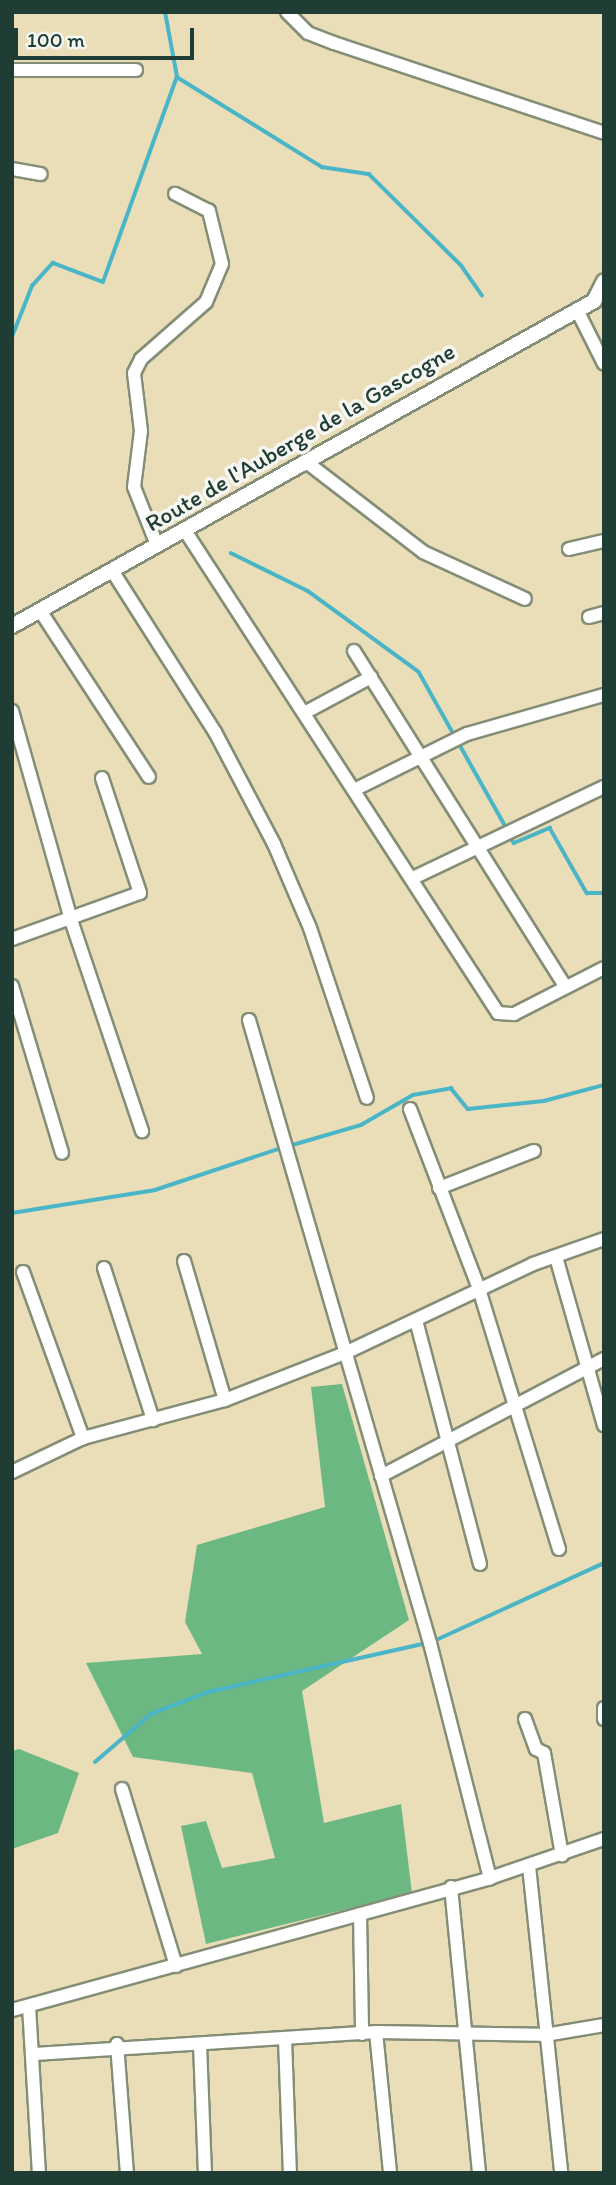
<!DOCTYPE html>
<html>
<head>
<meta charset="utf-8">
<style>
	body { margin:0 }
	#map { position:relative; width:616px; height:2185px; overflow:hidden; background:#eadeb9; font-family:Itim,sans-serif }
	div>[style] { position:absolute }
	[style*='--x'] { left:calc(var(--x)*1px); top:calc(var(--y)*1px); width:calc(var(--w)*1px); rotate:calc(var(--a)*1deg) }
	.forest>* { inset:0; background:#6cb882 }
	.stream>* { height:3.5px; margin:-1.75px; padding:0 1.75px; transform-origin:1.75px; border-radius:1.75px; background:#49b5c6 }
	.roads { filter:drop-shadow(2px 0 #848e76) drop-shadow(-2px 0 #848e76) drop-shadow(0 2px #848e76) drop-shadow(0 -2px #848e76) }
	.minor>* { height:12px; margin:-6px; padding:0 6px; transform-origin:6px; border-radius:6px; background:#fff }
	.tertiary>* { height:14px; margin:-7px; padding:0 7px; transform-origin:7px; border-radius:7px; background:#fff }
	span { translate:-50% -50%; white-space:nowrap; text-align:center; line-height:1.15; -webkit-text-stroke:7px #f6f6f2; paint-order:stroke }
	.street-label { font-size:24px; color:#1f3d34 }
	.frame { position:absolute; inset:0; border:14px solid #1f3d34; pointer-events:none }
	.scale { position:absolute; left:14px; top:28px; width:180px; height:32px; box-sizing:border-box; border:4px solid #1f3d34; border-top:0; padding-left:9px; font-size:21px; line-height:24px; white-space:nowrap; color:#1f3d34; -webkit-text-stroke:5px #f6f6f2; paint-order:stroke }
</style>
</head>
<body>
<div id="map">
	<div class="forest">
		<i style="clip-path:polygon(342px 1384px,409px 1620px,302px 1691px,324px 1823px,401px 1804px,412px 1893px,206px 1944px,181px 1826px,206px 1821px,222px 1868px,275px 1858px,252px 1773px,133px 1757px,86px 1663px,202px 1654px,185px 1622px,197px 1545px,325px 1507px,311px 1387px)"></i>
		<i style="clip-path:polygon(19px 1749px,79px 1773px,58px 1833px,12px 1849px,12px 1751px)"></i>
	</div>
	<div class="stream">
		<i style="--x:177;--y:77;--w:171;--a:31.8"></i>
		<i style="--x:322;--y:167;--w:48;--a:8.5"></i>
		<i style="--x:369;--y:174;--w:129;--a:44.7"></i>
		<i style="--x:461;--y:265;--w:37;--a:55"></i>
		<i style="--x:12;--y:337;--w:55;--a:-68.6"></i>
		<i style="--x:32;--y:286;--w:31;--a:-48"></i>
		<i style="--x:53;--y:263;--w:53;--a:20.8"></i>
		<i style="--x:103;--y:282;--w:218;--a:-70.2"></i>
		<i style="--x:177;--y:77;--w:66;--a:-100.5"></i>
		<i style="--x:231;--y:553;--w:86;--a:26.3"></i>
		<i style="--x:308;--y:591;--w:137;--a:36.1"></i>
		<i style="--x:419;--y:672;--w:180;--a:60.7"></i>
		<i style="--x:510;--y:836;--w:8;--a:60"></i>
		<i style="--x:514;--y:843;--w:39;--a:-23"></i>
		<i style="--x:550;--y:828;--w:75;--a:60.4"></i>
		<i style="--x:587;--y:893;--w:17;--a:0"></i>
		<i style="--x:289;--y:1146;--w:75;--a:-16.3"></i>
		<i style="--x:361;--y:1125;--w:60;--a:-30"></i>
		<i style="--x:413;--y:1095;--w:39;--a:-10"></i>
		<i style="--x:451;--y:1088;--w:27;--a:51"></i>
		<i style="--x:468;--y:1109;--w:76;--a:-6"></i>
		<i style="--x:544;--y:1101;--w:62;--a:-14.9"></i>
		<i style="--x:12;--y:1213;--w:145;--a:-9.1"></i>
		<i style="--x:155;--y:1190;--w:133;--a:-18.4"></i>
		<i style="--x:434;--y:1641;--w:187;--a:-24.6"></i>
		<i style="--x:95;--y:1762;--w:74;--a:-40.6"></i>
		<i style="--x:151;--y:1714;--w:61;--a:-21.1"></i>
		<i style="--x:208;--y:1692;--w:224;--a:-12.6"></i>
	</div>
	<div class="roads">
		<div class="minor">
			<i style="--x:287;--y:12;--w:30;--a:45"></i>
			<i style="--x:308;--y:33;--w:28;--a:21"></i>
			<i style="--x:334;--y:43;--w:285;--a:18.4"></i>
			<i style="--x:12;--y:70;--w:124;--a:0"></i>
			<i style="--x:12;--y:169;--w:29;--a:10"></i>
			<i style="--x:577;--y:310;--w:60;--a:63.4"></i>
			<i style="--x:305;--y:461;--w:149;--a:37.6"></i>
			<i style="--x:423;--y:552;--w:112;--a:24.7"></i>
			<i style="--x:184;--y:529;--w:577;--a:57.03"></i>
			<i style="--x:498;--y:1013;--w:16;--a:4"></i>
			<i style="--x:514;--y:1014;--w:101;--a:-27.1"></i>
			<i style="--x:157;--y:545;--w:62;--a:-111.6"></i>
			<i style="--x:134;--y:487;--w:56;--a:-82.9"></i>
			<i style="--x:141;--y:431;--w:58;--a:-96.9"></i>
			<i style="--x:134;--y:373;--w:16;--a:-63"></i>
			<i style="--x:141;--y:359;--w:86;--a:-41.2"></i>
			<i style="--x:206;--y:302;--w:41;--a:-67.2"></i>
			<i style="--x:222;--y:264;--w:55;--a:-103.8"></i>
			<i style="--x:209;--y:211;--w:38;--a:-153"></i>
			<i style="--x:569;--y:549;--w:36;--a:-13"></i>
			<i style="--x:113;--y:572;--w:190;--a:57.5"></i>
			<i style="--x:215;--y:732;--w:127;--a:62.2"></i>
			<i style="--x:274;--y:844;--w:91;--a:66.8"></i>
			<i style="--x:310;--y:928;--w:179;--a:71.5"></i>
			<i style="--x:41;--y:612;--w:197;--a:56.8"></i>
			<i style="--x:589;--y:617;--w:16;--a:-15"></i>
			<i style="--x:354;--y:651;--w:396;--a:57.8"></i>
			<i style="--x:12;--y:711;--w:217;--a:74.2"></i>
			<i style="--x:71;--y:920;--w:223;--a:71.4"></i>
			<i style="--x:306;--y:712;--w:74;--a:-28.3"></i>
			<i style="--x:356;--y:789;--w:124;--a:-26.4"></i>
			<i style="--x:467;--y:734;--w:142;--a:-15.9"></i>
			<i style="--x:413;--y:878;--w:212;--a:-25.5"></i>
			<i style="--x:12;--y:939;--w:136;--a:-19.8"></i>
			<i style="--x:140;--y:893;--w:121;--a:-108.3"></i>
			<i style="--x:12;--y:986;--w:174;--a:73.3"></i>
			<i style="--x:249;--y:1020;--w:649;--a:73.8"></i>
			<i style="--x:430;--y:1643;--w:243;--a:75.7"></i>
			<i style="--x:410;--y:1109;--w:193;--a:69"></i>
			<i style="--x:479;--y:1289;--w:272;--a:72.9"></i>
			<i style="--x:439;--y:1188;--w:102;--a:-21.3"></i>
			<i style="--x:556;--y:1257;--w:175;--a:74.1"></i>
			<i style="--x:184;--y:1261;--w:145;--a:73.6"></i>
			<i style="--x:104;--y:1268;--w:160;--a:72.1"></i>
			<i style="--x:23;--y:1272;--w:177;--a:70.1"></i>
			<i style="--x:417;--y:1324;--w:248;--a:75.3"></i>
			<i style="--x:12;--y:1472;--w:79;--a:-25.6"></i>
			<i style="--x:83;--y:1438;--w:147;--a:-15"></i>
			<i style="--x:225;--y:1400;--w:129;--a:-21.4"></i>
			<i style="--x:345;--y:1353;--w:208;--a:-25.3"></i>
			<i style="--x:533;--y:1264;--w:75;--a:-19.4"></i>
			<i style="--x:381;--y:1476;--w:252;--a:-27.7"></i>
			<i style="--x:604;--y:1708;--w:11;--a:90"></i>
			<i style="--x:525;--y:1719;--w:32;--a:70"></i>
			<i style="--x:536;--y:1749;--w:9;--a:27"></i>
			<i style="--x:544;--y:1753;--w:104;--a:80"></i>
			<i style="--x:122;--y:1789;--w:185;--a:73"></i>
			<i style="--x:529;--y:1866;--w:309;--a:84"></i>
			<i style="--x:451;--y:1887;--w:287;--a:84.4"></i>
			<i style="--x:360;--y:1914;--w:120;--a:89"></i>
			<i style="--x:29;--y:2006;--w:167;--a:86.6"></i>
			<i style="--x:12;--y:2010;--w:496;--a:-15.4"></i>
			<i style="--x:490;--y:1878;--w:120;--a:-18.9"></i>
			<i style="--x:376;--y:2032;--w:142;--a:84.3"></i>
			<i style="--x:285;--y:2039;--w:134;--a:87.9"></i>
			<i style="--x:117;--y:2044;--w:129;--a:85.6"></i>
			<i style="--x:200;--y:2044;--w:129;--a:87.8"></i>
			<i style="--x:35;--y:2054;--w:342;--a:-3.7"></i>
			<i style="--x:376;--y:2032;--w:169;--a:1"></i>
			<i style="--x:545;--y:2035;--w:60;--a:-9.6"></i>
		</div>
		<div class="tertiary">
			<i style="--x:12;--y:626;--w:667;--a:-29.18"></i>
			<i style="--x:594;--y:301;--w:22;--a:-63"></i>
		</div>
	</div>
	<div class="street-label">
		<span style="left:300px;top:437px;rotate:-30deg">Route de l'Auberge de la Gascogne</span>
	</div>
	<div class="frame"></div>
	<div class="scale">100 m</div>
</div>
</body>
</html>
